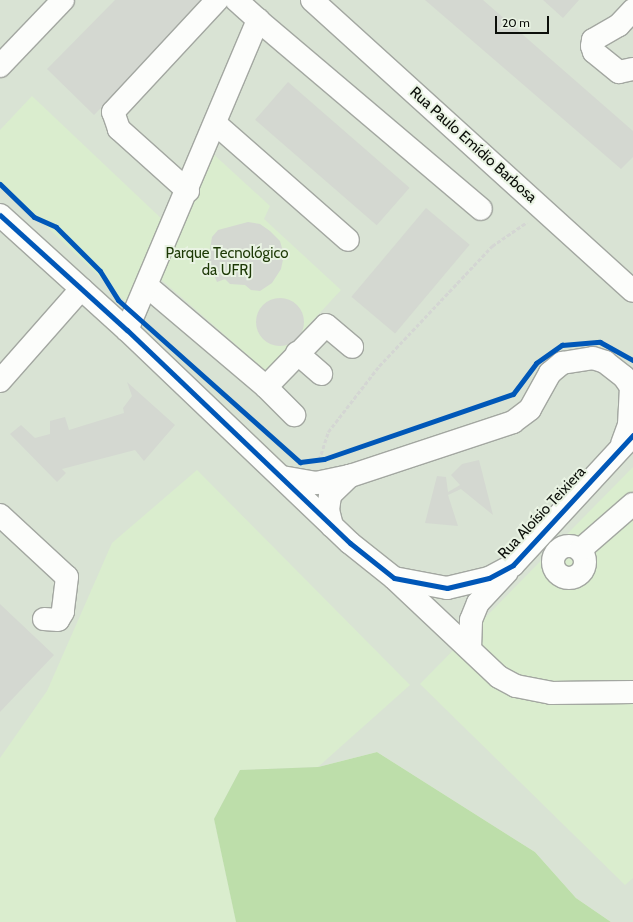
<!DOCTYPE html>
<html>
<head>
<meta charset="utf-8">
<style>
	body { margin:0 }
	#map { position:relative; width:633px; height:922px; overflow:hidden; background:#eaf0e6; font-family:Cabin,sans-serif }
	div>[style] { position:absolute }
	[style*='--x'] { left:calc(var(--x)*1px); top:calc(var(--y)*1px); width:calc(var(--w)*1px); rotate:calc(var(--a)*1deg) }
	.built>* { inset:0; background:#d9e3d4 }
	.green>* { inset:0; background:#daedce }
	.water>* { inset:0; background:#bddeaa }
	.building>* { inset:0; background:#d4d8d1; transform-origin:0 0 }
	.round { border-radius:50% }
	.path>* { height:2.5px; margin-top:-1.25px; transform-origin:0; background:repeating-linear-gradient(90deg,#d4d6d3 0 4px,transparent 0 6px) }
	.roads { filter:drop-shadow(1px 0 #a3a7a1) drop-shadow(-1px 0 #a3a7a1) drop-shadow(0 1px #a3a7a1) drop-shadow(0 -1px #a3a7a1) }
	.minor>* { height:22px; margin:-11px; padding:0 11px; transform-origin:11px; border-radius:11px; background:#fcfdfb }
	.minor>.ring { margin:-11px; padding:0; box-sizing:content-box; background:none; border:22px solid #fcfdfb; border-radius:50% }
	.cycleway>* { height:5px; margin:-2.5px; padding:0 2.5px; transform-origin:2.5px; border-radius:2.5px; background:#0057b8 }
	span { translate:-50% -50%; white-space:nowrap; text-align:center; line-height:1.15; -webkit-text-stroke:4px #e9f3e3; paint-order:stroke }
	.street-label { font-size:15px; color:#0c0f0a }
	.park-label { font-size:15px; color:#1d3906 }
	.scale { position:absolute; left:495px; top:16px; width:54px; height:18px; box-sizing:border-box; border:2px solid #0c0f0a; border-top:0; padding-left:5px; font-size:12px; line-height:14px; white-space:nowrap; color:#0c0f0a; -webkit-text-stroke:3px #e9f3e3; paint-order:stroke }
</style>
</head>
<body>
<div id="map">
	<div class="built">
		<i style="clip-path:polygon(0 0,633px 0,633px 922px,611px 922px,576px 898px,535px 852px,377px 752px,318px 767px,214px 819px,236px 922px,0 922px)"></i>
	</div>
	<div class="green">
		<i style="clip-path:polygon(32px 96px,165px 222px,131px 307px,0 182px,0 130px)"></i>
		<i style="clip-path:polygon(210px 151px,270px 206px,264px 219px,341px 290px,266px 371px,156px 275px)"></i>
		<i style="clip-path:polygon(633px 467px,633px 878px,625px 885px,420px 684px)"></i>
		<i style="clip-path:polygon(197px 470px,410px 685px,318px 767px,240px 770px,214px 819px,236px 922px,0 922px,0 758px,47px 691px,112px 543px)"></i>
	</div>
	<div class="water">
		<i style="clip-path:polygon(377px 752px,535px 852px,576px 898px,611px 922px,236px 922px,214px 819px,240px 770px,318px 767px)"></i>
	</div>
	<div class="building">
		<i style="clip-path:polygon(115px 0,208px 0,94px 115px,47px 69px)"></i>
		<i style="clip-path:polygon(425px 0,483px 0,633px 131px,633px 157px,621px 169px)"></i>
		<i style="clip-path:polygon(543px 0,579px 0,563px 18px)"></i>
		<i style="left:288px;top:82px;width:161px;height:50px;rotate:41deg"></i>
		<i style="left:426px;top:208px;width:57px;height:116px;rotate:40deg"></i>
		<i style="clip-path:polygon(248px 222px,260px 224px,270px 231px,280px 241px,284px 255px,281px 269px,272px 283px,260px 291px,251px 290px,245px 285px,230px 284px,225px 279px,217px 282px,208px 261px,212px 237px,218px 230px)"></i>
		<i class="round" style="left:256px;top:298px;width:48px;height:48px"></i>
		<i style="clip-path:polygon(127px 382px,175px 425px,144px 461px,135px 450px,62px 469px,66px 473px,57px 482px,10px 434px,21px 425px,35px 438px,50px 434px,50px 421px,65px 417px,69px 430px,124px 413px,123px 408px,132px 396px)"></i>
		<i style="clip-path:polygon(479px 460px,493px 515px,461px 489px,448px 495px,458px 526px,425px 523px,437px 476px,446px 477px,448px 492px,460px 485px,451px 475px,462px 464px)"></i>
		<i style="clip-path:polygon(0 604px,54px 655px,0 712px)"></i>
	</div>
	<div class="path">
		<i style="--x:319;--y:460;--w:29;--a:-72"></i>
		<i style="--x:328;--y:432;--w:83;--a:-52.3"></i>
		<i style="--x:379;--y:366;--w:165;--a:-46.7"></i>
		<i style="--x:492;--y:246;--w:42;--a:-34.4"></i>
	</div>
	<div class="roads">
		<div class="minor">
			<i style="--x:236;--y:0;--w:30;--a:42"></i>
			<i style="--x:312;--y:0;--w:433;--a:42.2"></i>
			<i style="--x:633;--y:10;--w:21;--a:133"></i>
			<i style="--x:619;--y:25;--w:30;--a:150"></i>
			<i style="--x:593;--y:40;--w:6;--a:99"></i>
			<i style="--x:592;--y:46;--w:6;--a:72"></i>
			<i style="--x:594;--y:52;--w:32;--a:39"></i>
			<i style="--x:619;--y:72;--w:14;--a:-12"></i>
			<i style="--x:0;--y:66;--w:91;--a:-46.3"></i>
			<i style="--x:217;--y:125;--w:174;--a:41.3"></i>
			<i style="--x:188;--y:191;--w:93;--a:-138.1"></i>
			<i style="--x:119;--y:129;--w:18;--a:-109"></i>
			<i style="--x:113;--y:112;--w:153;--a:-47.1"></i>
			<i style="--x:0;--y:215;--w:171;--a:42.2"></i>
			<i style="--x:127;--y:330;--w:308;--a:43.7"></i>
			<i style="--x:350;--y:543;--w:56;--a:38.5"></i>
			<i style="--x:394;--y:578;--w:54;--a:10.7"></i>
			<i style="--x:447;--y:588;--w:43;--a:-13.4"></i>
			<i style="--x:489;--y:578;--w:27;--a:-28"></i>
			<i style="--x:513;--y:565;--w:177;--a:-47.3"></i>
			<i style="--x:147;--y:286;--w:156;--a:40.3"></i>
			<i style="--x:266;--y:387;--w:40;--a:45"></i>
			<i style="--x:127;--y:330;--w:337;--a:-67.1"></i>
			<i style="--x:258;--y:20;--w:292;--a:40.3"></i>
			<i style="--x:297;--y:353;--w:32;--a:41"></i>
			<i style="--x:0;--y:381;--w:123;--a:-48.6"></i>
			<i style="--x:266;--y:387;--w:86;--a:-45.9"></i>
			<i style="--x:326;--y:325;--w:34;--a:40"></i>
			<i style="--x:622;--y:444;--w:20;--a:-70"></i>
			<i style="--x:629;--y:425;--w:38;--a:-87"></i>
			<i style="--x:282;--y:477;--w:35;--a:10"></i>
			<i style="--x:316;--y:483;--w:35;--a:-12"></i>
			<i style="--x:0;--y:515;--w:91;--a:42.8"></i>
			<i style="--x:67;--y:577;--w:35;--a:97"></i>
			<i style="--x:63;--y:612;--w:9;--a:122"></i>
			<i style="--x:58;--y:620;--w:14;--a:-176"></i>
			<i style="--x:332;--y:526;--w:16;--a:-104"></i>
			<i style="--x:328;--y:510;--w:15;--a:-82"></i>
			<i style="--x:330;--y:495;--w:28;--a:-44"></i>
			<i style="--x:350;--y:476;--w:172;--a:-18.3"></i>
			<i style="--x:513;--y:422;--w:21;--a:-37"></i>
			<i style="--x:530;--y:409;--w:41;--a:-60.9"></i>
			<i style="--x:550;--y:373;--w:16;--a:-40"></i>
			<i style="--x:562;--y:363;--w:31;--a:-9"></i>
			<i style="--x:593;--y:358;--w:13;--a:18"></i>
			<i style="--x:605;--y:362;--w:24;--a:38"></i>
			<i style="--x:624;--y:377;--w:16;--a:55"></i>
			<i class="ring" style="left:553px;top:546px;width:10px;height:10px"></i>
			<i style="--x:580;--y:550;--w:70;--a:-41"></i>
			<i style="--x:396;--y:580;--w:141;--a:43.3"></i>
			<i style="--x:499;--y:677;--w:19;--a:28"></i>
			<i style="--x:516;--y:686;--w:36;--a:11"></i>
			<i style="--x:551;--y:693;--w:82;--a:-0.7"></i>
			<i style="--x:470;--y:649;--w:29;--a:-88"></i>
			<i style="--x:471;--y:620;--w:18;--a:-68"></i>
			<i style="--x:478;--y:603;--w:42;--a:-46.9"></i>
		</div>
	</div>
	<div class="cycleway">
		<i style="--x:0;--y:184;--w:47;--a:44.1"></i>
		<i style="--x:34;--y:217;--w:24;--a:24"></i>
		<i style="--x:56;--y:227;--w:62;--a:45"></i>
		<i style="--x:100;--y:271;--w:34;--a:58"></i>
		<i style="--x:118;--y:300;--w:244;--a:41.7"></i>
		<i style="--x:300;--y:462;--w:24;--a:-7"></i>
		<i style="--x:324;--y:459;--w:200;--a:-19"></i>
		<i style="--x:513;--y:394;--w:39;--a:-53"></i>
		<i style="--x:536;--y:363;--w:32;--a:-35"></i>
		<i style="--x:562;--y:345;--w:38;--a:-5"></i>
		<i style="--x:600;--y:342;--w:38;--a:29"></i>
		<i style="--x:0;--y:215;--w:171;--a:42.2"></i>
		<i style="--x:127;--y:330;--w:308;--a:43.7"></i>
		<i style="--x:350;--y:543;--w:56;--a:38.5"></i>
		<i style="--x:394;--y:578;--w:54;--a:10.7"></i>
		<i style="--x:447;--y:588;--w:43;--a:-13.4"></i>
		<i style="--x:489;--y:578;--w:27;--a:-28"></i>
		<i style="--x:513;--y:565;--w:177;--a:-47.3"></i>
	</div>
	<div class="street-label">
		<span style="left:473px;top:145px;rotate:42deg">Rua Paulo Emídio Barbosa</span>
		<span style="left:542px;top:513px;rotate:-47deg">Rua Aloísio Teixiera</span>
	</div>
	<div class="park-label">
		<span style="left:227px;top:262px">Parque Tecnológico<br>da UFRJ</span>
	</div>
	<div class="scale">20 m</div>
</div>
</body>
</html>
